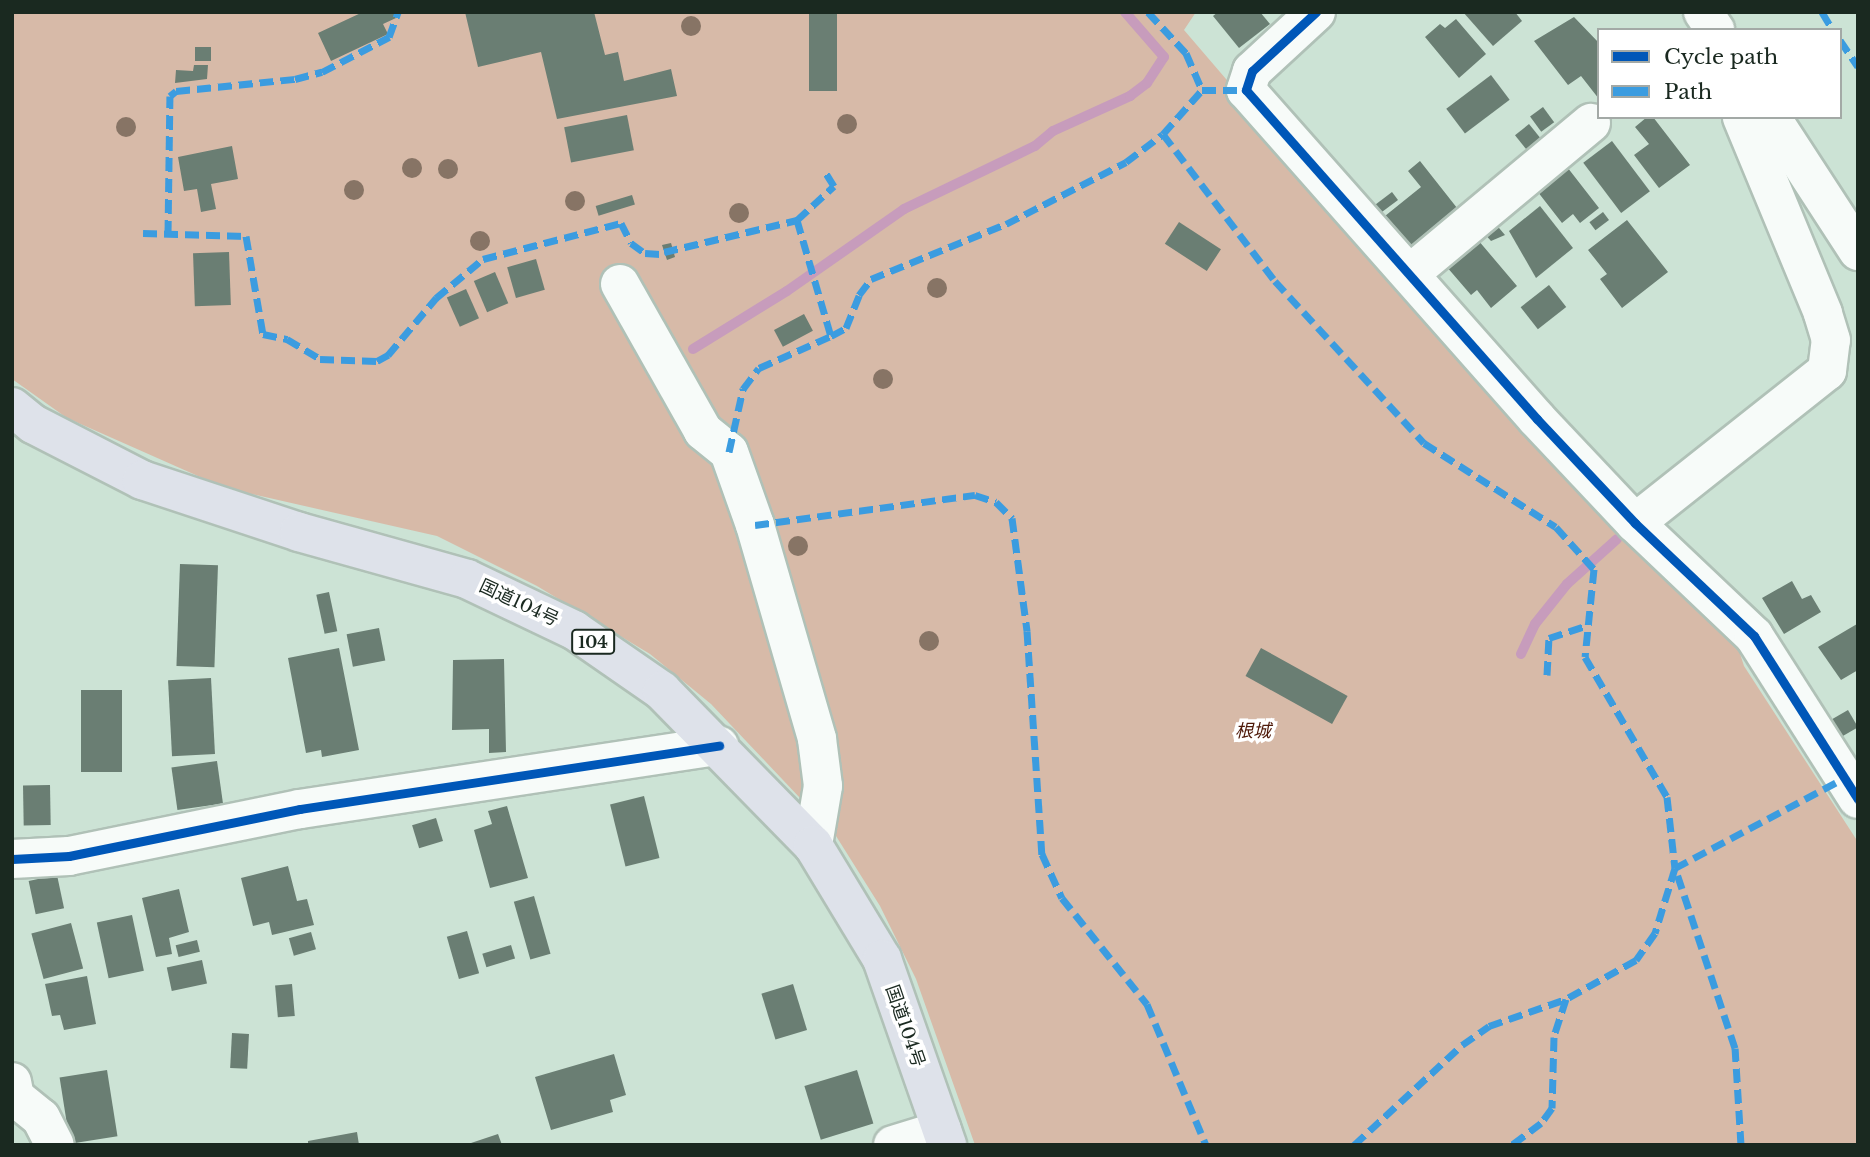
<!DOCTYPE html>
<html>
<head>
<meta charset="utf-8">
<style>
	body { margin:0 }
	#map { position:relative; width:1870px; height:1157px; overflow:hidden; background:#cce3d5; font-family:"Libre Baskerville","Noto Sans JP",serif }
	div>[style] { position:absolute }
	[style*='--x'] { left:calc(var(--x)*1px); top:calc(var(--y)*1px); width:calc(var(--w)*1px); rotate:calc(var(--a)*1deg) }
	.green>* { inset:0; background:#d7baa8 }
	.stream>* { height:10px; margin:-5px; padding:0 5px; transform-origin:5px; border-radius:5px; background:#c79cbc }
	.building>* { inset:0; background:#6a7e73; transform-origin:0 0 }
	.roads { filter:drop-shadow(2px 0 #b0c1b7) drop-shadow(-2px 0 #b0c1b7) drop-shadow(0 2px #b0c1b7) drop-shadow(0 -2px #b0c1b7) }
	.minor>* { height:38px; margin:-19px; padding:0 19px; transform-origin:19px; border-radius:19px; background:#f7fbf9 }
	.highway>* { height:38px; margin:-19px; padding:0 19px; transform-origin:19px; border-radius:19px; background:#dee2ea }
	.quiet>* { height:7px; margin-top:-3.5px; transform-origin:0; background:repeating-linear-gradient(90deg,#3b9ce0 0 14px,transparent 0 21px) }
	.cycleway>* { height:9px; margin:-4.5px; padding:0 4.5px; transform-origin:4.5px; border-radius:4.5px; background:#0057b8 }
	.trees>* { width:20px; height:20px; margin:-10px; border-radius:50%; background:#877465 }
	span { translate:-50% -50%; white-space:nowrap; text-align:center; line-height:1.15; -webkit-text-stroke:7px #fff; paint-order:stroke }
	.shield-label span { padding:2px 5px; background:#fff; border:2px solid; border-radius:5px; -webkit-text-stroke-width:0 }
	.shield-label { font-size:16px; color:#1a2920; font-weight:700 }
	.street-label { font-size:18px; color:#1a2920 }
	.park-label { font-size:18px; color:#4f1a0a; font-style:italic }
	.frame { position:absolute; inset:0; border:14px solid #1a2920; pointer-events:none }
	.legend { position:absolute; left:1597px; top:28px; width:245px; height:91px; box-sizing:border-box; background:#fff; border:2px solid #a3a9a6; margin:0; padding:9px 12px; list-style:none; font-size:21px; color:#1a2920 }
	.legend li { display:flex; align-items:center; gap:14px; height:35px }
	.legend b { width:35px; border:2px solid #a3a9a6 }
</style>
</head>
<body>
<div id="map">
	<div class="green">
		<i style="clip-path:polygon(12px 12px,1196px 12px,1184px 30px,1244px 100px,1731px 626px,1744px 666px,1858px 842px,1858px 1145px,975px 1145px,916px 979px,880px 906px,836px 836px,711px 704px,650px 654px,537px 586px,437px 536px,225px 488px,67px 418px,12px 379px)"></i>
	</div>
	<div class="stream">
		<i style="--x:693;--y:349;--w:110;--a:-31.7"></i>
		<i style="--x:787;--y:291;--w:143;--a:-35"></i>
		<i style="--x:904;--y:209;--w:145;--a:-25.7"></i>
		<i style="--x:1035;--y:146;--w:23;--a:-40"></i>
		<i style="--x:1053;--y:131;--w:85;--a:-24.4"></i>
		<i style="--x:1130;--y:96;--w:21;--a:-37"></i>
		<i style="--x:1147;--y:83;--w:31;--a:-57"></i>
		<i style="--x:1164;--y:57;--w:60;--a:-130.9"></i>
		<i style="--x:1521;--y:654;--w:33;--a:-65"></i>
		<i style="--x:1535;--y:624;--w:51;--a:-51.3"></i>
		<i style="--x:1567;--y:584;--w:67;--a:-42"></i>
	</div>
	<div class="building">
		<i style="clip-path:polygon(363px 12px,393px 12px,396px 18px,383px 24px,388px 34px,331px 61px,318px 33px)"></i>
		<i style="clip-path:polygon(465px 12px,594px 12px,605px 55px,618px 52px,624px 81px,671px 69px,677px 96px,557px 119px,541px 52px,478px 67px)"></i>
		<i style="left:809px;top:12px;width:28px;height:79px"></i>
		<i style="clip-path:polygon(1218px 12px,1260px 12px,1270px 24px,1239px 48px,1213px 16px)"></i>
		<i style="clip-path:polygon(1463px 12px,1515px 12px,1522px 21px,1493px 46px)"></i>
		<i style="clip-path:polygon(1574px 17px,1599px 43px,1599px 99px,1581px 76px,1568px 85px,1534px 41px)"></i>
		<i style="clip-path:polygon(1456px 19px,1486px 54px,1459px 78px,1425px 37px,1440px 24px,1445px 28px)"></i>
		<i style="left:195px;top:47px;width:16px;height:14px"></i>
		<i style="clip-path:polygon(194px 65px,208px 65px,207px 79px,175px 83px,176px 70px,193px 71px)"></i>
		<i style="left:1491px;top:75px;width:31px;height:56px;rotate:53deg"></i>
		<i style="left:1543px;top:107px;width:19px;height:16px;rotate:54deg"></i>
		<i style="left:627px;top:115px;width:36px;height:64px;rotate:79deg"></i>
		<i style="clip-path:polygon(1647px 117px,1653px 117px,1690px 165px,1659px 188px,1634px 155px,1649px 144px,1635px 127px)"></i>
		<i style="left:1529px;top:124px;width:27px;height:18px;rotate:51deg"></i>
		<i style="left:1612px;top:141px;width:63px;height:36px;rotate:53deg"></i>
		<i style="clip-path:polygon(232px 146px,238px 179px,211px 184px,216px 209px,201px 212px,197px 189px,184px 191px,178px 157px)"></i>
		<i style="clip-path:polygon(1420px 161px,1461px 213px,1412px 252px,1384px 224px,1389px 221px,1385px 216px,1421px 187px,1408px 171px)"></i>
		<i style="clip-path:polygon(1564px 163px,1599px 208px,1580px 223px,1573px 214px,1562px 223px,1534px 187px)"></i>
		<i style="left:1392px;top:192px;width:10px;height:21px;rotate:53deg"></i>
		<i style="left:632px;top:195px;width:10px;height:38px;rotate:73deg"></i>
		<i style="clip-path:polygon(1540px 206px,1573px 248px,1536px 278px,1509px 231px)"></i>
		<i style="left:1603px;top:212px;width:10px;height:17px;rotate:53deg"></i>
		<i style="clip-path:polygon(1627px 220px,1668px 272px,1622px 308px,1600px 279px,1607px 274px,1588px 250px)"></i>
		<i style="left:1179px;top:222px;width:50px;height:26px;rotate:33deg"></i>
		<i style="clip-path:polygon(1494px 222px,1505px 235px,1491px 241px,1483px 232px)"></i>
		<i style="clip-path:polygon(1478px 240px,1517px 286px,1491px 308px,1477px 290px,1471px 295px,1446px 266px)"></i>
		<i style="clip-path:polygon(671px 243px,675px 257px,667px 260px,662px 245px)"></i>
		<i style="left:229px;top:252px;width:53px;height:36px;rotate:88deg"></i>
		<i style="left:536px;top:259px;width:32px;height:30px;rotate:74deg"></i>
		<i style="left:495px;top:272px;width:34px;height:23px;rotate:67deg"></i>
		<i style="left:1549px;top:285px;width:28px;height:36px;rotate:52deg"></i>
		<i style="left:466px;top:289px;width:32px;height:21px;rotate:66deg"></i>
		<i style="left:804px;top:314px;width:19px;height:34px;rotate:62deg"></i>
		<i style="left:180px;top:564px;width:38px;height:102px;rotate:2deg"></i>
		<i style="clip-path:polygon(1792px 581px,1802px 599px,1811px 595px,1821px 612px,1784px 634px,1762px 598px)"></i>
		<i style="left:329px;top:592px;width:40px;height:13px;rotate:78deg"></i>
		<i style="clip-path:polygon(1857px 624px,1858px 670px,1841px 680px,1818px 647px)"></i>
		<i style="left:379px;top:628px;width:33px;height:33px;rotate:79deg"></i>
		<i style="clip-path:polygon(339px 648px,359px 750px,322px 757px,321px 750px,306px 753px,288px 658px)"></i>
		<i style="left:1261px;top:648px;width:99px;height:32px;rotate:29deg"></i>
		<i style="clip-path:polygon(504px 659px,506px 752px,489px 753px,489px 729px,452px 730px,453px 660px)"></i>
		<i style="left:211px;top:678px;width:76px;height:43px;rotate:87deg"></i>
		<i style="left:81px;top:690px;width:41px;height:82px"></i>
		<i style="left:1848px;top:710px;width:20px;height:21px;rotate:60deg"></i>
		<i style="left:217px;top:761px;width:43px;height:46px;rotate:82deg"></i>
		<i style="left:50px;top:785px;width:40px;height:27px;rotate:89deg"></i>
		<i style="left:644px;top:796px;width:64px;height:35px;rotate:76deg"></i>
		<i style="clip-path:polygon(507px 806px,528px 878px,490px 888px,474px 830px,492px 824px,488px 811px)"></i>
		<i style="left:436px;top:818px;width:24px;height:25px;rotate:73deg"></i>
		<i style="clip-path:polygon(288px 866px,297px 901px,307px 899px,314px 925px,272px 935px,269px 922px,253px 926px,241px 878px)"></i>
		<i style="left:57px;top:875px;width:34px;height:29px;rotate:78deg"></i>
		<i style="clip-path:polygon(179px 889px,189px 932px,169px 938px,172px 954px,156px 957px,142px 898px)"></i>
		<i style="left:534px;top:896px;width:60px;height:21px;rotate:74deg"></i>
		<i style="left:132px;top:915px;width:57px;height:36px;rotate:78deg"></i>
		<i style="left:71px;top:923px;width:47px;height:41px;rotate:75deg"></i>
		<i style="left:467px;top:931px;width:44px;height:21px;rotate:74deg"></i>
		<i style="left:311px;top:932px;width:18px;height:23px;rotate:74deg"></i>
		<i style="left:197px;top:940px;width:12px;height:22px;rotate:76deg"></i>
		<i style="left:511px;top:945px;width:14px;height:30px;rotate:73deg"></i>
		<i style="left:202px;top:960px;width:24px;height:36px;rotate:78deg"></i>
		<i style="clip-path:polygon(87px 976px,96px 1024px,64px 1030px,60px 1015px,52px 1016px,45px 984px)"></i>
		<i style="left:292px;top:984px;width:32px;height:17px;rotate:85deg"></i>
		<i style="left:793px;top:984px;width:48px;height:33px;rotate:73deg"></i>
		<i style="left:232px;top:1033px;width:17px;height:35px;rotate:3deg"></i>
		<i style="clip-path:polygon(614px 1054px,626px 1095px,610px 1100px,613px 1112px,551px 1130px,535px 1077px)"></i>
		<i style="left:107px;top:1070px;width:67px;height:48px;rotate:81deg"></i>
		<i style="left:857px;top:1070px;width:56px;height:55px;rotate:73deg"></i>
		<i style="clip-path:polygon(357px 1132px,359px 1145px,308px 1145px,308px 1141px)"></i>
		<i style="clip-path:polygon(498px 1134px,502px 1145px,468px 1145px,468px 1144px)"></i>
	</div>
	<div class="roads">
		<div class="minor">
			<i style="--x:1316;--y:12;--w:87;--a:137.3"></i>
			<i style="--x:1252;--y:71;--w:20;--a:108"></i>
			<i style="--x:1246;--y:90;--w:439;--a:48.5"></i>
			<i style="--x:1537;--y:419;--w:143;--a:46.7"></i>
			<i style="--x:1635;--y:523;--w:164;--a:43.5"></i>
			<i style="--x:1754;--y:636;--w:193;--a:57.5"></i>
			<i style="--x:1703;--y:12;--w:22;--a:56"></i>
			<i style="--x:1771;--y:117;--w:160;--a:57"></i>
			<i style="--x:1412;--y:272;--w:233;--a:-39.8"></i>
			<i style="--x:620;--y:284;--w:169;--a:60.5"></i>
			<i style="--x:703;--y:431;--w:33;--a:39"></i>
			<i style="--x:729;--y:452;--w:77;--a:70.4"></i>
			<i style="--x:755;--y:525;--w:223;--a:73.8"></i>
			<i style="--x:817;--y:739;--w:47;--a:82.7"></i>
			<i style="--x:823;--y:786;--w:60;--a:99.6"></i>
			<i style="--x:1635;--y:523;--w:245;--a:-38.4"></i>
			<i style="--x:1827;--y:371;--w:31;--a:-83"></i>
			<i style="--x:1831;--y:340;--w:28;--a:-107"></i>
			<i style="--x:1823;--y:313;--w:212;--a:-112.5"></i>
			<i style="--x:12;--y:859;--w:57;--a:-3"></i>
			<i style="--x:69;--y:856;--w:236;--a:-11.5"></i>
			<i style="--x:300;--y:809;--w:424;--a:-8.6"></i>
			<i style="--x:12;--y:1082;--w:15;--a:79"></i>
			<i style="--x:15;--y:1097;--w:33;--a:39"></i>
			<i style="--x:41;--y:1118;--w:30;--a:63"></i>
			<i style="--x:893;--y:1145;--w:51;--a:-17"></i>
		</div>
		<div class="highway">
			<i style="--x:12;--y:407;--w:27;--a:39"></i>
			<i style="--x:33;--y:424;--w:123;--a:27.2"></i>
			<i style="--x:142;--y:480;--w:165;--a:18.3"></i>
			<i style="--x:299;--y:532;--w:174;--a:15.6"></i>
			<i style="--x:467;--y:579;--w:119;--a:25.5"></i>
			<i style="--x:574;--y:630;--w:107;--a:34.7"></i>
			<i style="--x:662;--y:691;--w:216;--a:45.6"></i>
			<i style="--x:813;--y:845;--w:133;--a:58.8"></i>
			<i style="--x:882;--y:959;--w:197;--a:70.7"></i>
		</div>
	</div>
	<div class="quiet">
		<i style="--x:1148;--y:12;--w:56;--a:47.2"></i>
		<i style="--x:1186;--y:53;--w:40;--a:66.6"></i>
		<i style="--x:1822;--y:12;--w:21;--a:59"></i>
		<i style="--x:1840;--y:40;--w:32;--a:56"></i>
		<i style="--x:1163;--y:134;--w:185;--a:52.7"></i>
		<i style="--x:1275;--y:281;--w:220;--a:47.4"></i>
		<i style="--x:1424;--y:443;--w:156;--a:32.5"></i>
		<i style="--x:1556;--y:527;--w:57;--a:47.9"></i>
		<i style="--x:1594;--y:569;--w:88;--a:95.8"></i>
		<i style="--x:1585;--y:657;--w:162;--a:59.6"></i>
		<i style="--x:1667;--y:797;--w:71;--a:83.6"></i>
		<i style="--x:1675;--y:868;--w:68;--a:107.1"></i>
		<i style="--x:1655;--y:933;--w:33;--a:125"></i>
		<i style="--x:1636;--y:960;--w:80;--a:150.9"></i>
		<i style="--x:1566;--y:999;--w:40;--a:108"></i>
		<i style="--x:1554;--y:1037;--w:71;--a:91.6"></i>
		<i style="--x:1552;--y:1108;--w:19;--a:126"></i>
		<i style="--x:1541;--y:1123;--w:36;--a:143"></i>
		<i style="--x:797;--y:220;--w:50;--a:-42.6"></i>
		<i style="--x:834;--y:186;--w:19;--a:-122"></i>
		<i style="--x:143;--y:233;--w:103;--a:1.7"></i>
		<i style="--x:246;--y:236;--w:99;--a:80.2"></i>
		<i style="--x:263;--y:334;--w:25;--a:12"></i>
		<i style="--x:287;--y:339;--w:39;--a:31"></i>
		<i style="--x:320;--y:359;--w:57;--a:2"></i>
		<i style="--x:377;--y:361;--w:13;--a:-29"></i>
		<i style="--x:388;--y:355;--w:75;--a:-49.9"></i>
		<i style="--x:436;--y:298;--w:61;--a:-39.7"></i>
		<i style="--x:483;--y:259;--w:143;--a:-14.6"></i>
		<i style="--x:621;--y:223;--w:22;--a:63"></i>
		<i style="--x:631;--y:243;--w:17;--a:36"></i>
		<i style="--x:645;--y:253;--w:15;--a:4"></i>
		<i style="--x:168;--y:234;--w:138;--a:-89.2"></i>
		<i style="--x:170;--y:96;--w:8;--a:-40"></i>
		<i style="--x:176;--y:91;--w:120;--a:-5.8"></i>
		<i style="--x:295;--y:79;--w:28;--a:-15"></i>
		<i style="--x:322;--y:72;--w:76;--a:-27.6"></i>
		<i style="--x:389;--y:37;--w:27;--a:-70"></i>
		<i style="--x:664;--y:252;--w:137;--a:-13.5"></i>
		<i style="--x:797;--y:220;--w:121;--a:73.7"></i>
		<i style="--x:831;--y:336;--w:17;--a:-28"></i>
		<i style="--x:846;--y:328;--w:35;--a:-68"></i>
		<i style="--x:859;--y:295;--w:20;--a:-53"></i>
		<i style="--x:871;--y:279;--w:146;--a:-22.2"></i>
		<i style="--x:1006;--y:224;--w:135;--a:-27.3"></i>
		<i style="--x:1126;--y:162;--w:46;--a:-37.1"></i>
		<i style="--x:1163;--y:134;--w:59;--a:-48.4"></i>
		<i style="--x:1202;--y:90;--w:44;--a:0"></i>
		<i style="--x:729;--y:452;--w:65;--a:-77.5"></i>
		<i style="--x:743;--y:389;--w:26;--a:-53"></i>
		<i style="--x:759;--y:368;--w:79;--a:-24"></i>
		<i style="--x:755;--y:525;--w:222;--a:-7.8"></i>
		<i style="--x:975;--y:495;--w:22;--a:18"></i>
		<i style="--x:996;--y:502;--w:23;--a:45"></i>
		<i style="--x:1012;--y:518;--w:114;--a:82.4"></i>
		<i style="--x:1027;--y:631;--w:224;--a:86.2"></i>
		<i style="--x:1042;--y:854;--w:48;--a:65.6"></i>
		<i style="--x:1062;--y:898;--w:136;--a:51.3"></i>
		<i style="--x:1147;--y:1004;--w:153;--a:67.3"></i>
		<i style="--x:1547;--y:675;--w:37;--a:-87"></i>
		<i style="--x:1549;--y:638;--w:41;--a:-18.4"></i>
		<i style="--x:1354;--y:1145;--w:147;--a:-42.8"></i>
		<i style="--x:1462;--y:1045;--w:33;--a:-35"></i>
		<i style="--x:1489;--y:1026;--w:82;--a:-19.3"></i>
		<i style="--x:1741;--y:1145;--w:97;--a:-93.5"></i>
		<i style="--x:1735;--y:1048;--w:190;--a:-108.4"></i>
		<i style="--x:1675;--y:868;--w:191;--a:-28"></i>
	</div>
	<div class="cycleway">
		<i style="--x:1316;--y:12;--w:87;--a:137.3"></i>
		<i style="--x:1252;--y:71;--w:20;--a:108"></i>
		<i style="--x:1246;--y:90;--w:439;--a:48.5"></i>
		<i style="--x:1537;--y:419;--w:143;--a:46.7"></i>
		<i style="--x:1635;--y:523;--w:164;--a:43.5"></i>
		<i style="--x:1754;--y:636;--w:193;--a:57.5"></i>
		<i style="--x:12;--y:859;--w:57;--a:-3"></i>
		<i style="--x:69;--y:856;--w:236;--a:-11.5"></i>
		<i style="--x:300;--y:809;--w:424;--a:-8.6"></i>
	</div>
	<div class="trees">
		<i style="left:691px;top:26px"></i>
		<i style="left:847px;top:124px"></i>
		<i style="left:126px;top:127px"></i>
		<i style="left:412px;top:168px"></i>
		<i style="left:448px;top:169px"></i>
		<i style="left:354px;top:190px"></i>
		<i style="left:575px;top:201px"></i>
		<i style="left:739px;top:213px"></i>
		<i style="left:480px;top:241px"></i>
		<i style="left:937px;top:288px"></i>
		<i style="left:883px;top:379px"></i>
		<i style="left:798px;top:546px"></i>
		<i style="left:929px;top:641px"></i>
	</div>
	<div class="shield-label">
		<span style="left:593px;top:642px">104</span>
	</div>
	<div class="street-label">
		<span style="left:519px;top:603px;rotate:25deg">国道104号</span>
		<span style="left:905px;top:1026px;rotate:71deg">国道104号</span>
	</div>
	<div class="park-label">
		<span style="left:1253px;top:731px">根城</span>
	</div>
	<div class="frame"></div>
	<ul class="legend">
	<li><b style="height:9px;background:#0057b8"></b>Cycle path</li>
	<li><b style="height:9px;background:#3b9ce0"></b>Path</li>
	</ul>
</div>
</body>
</html>
